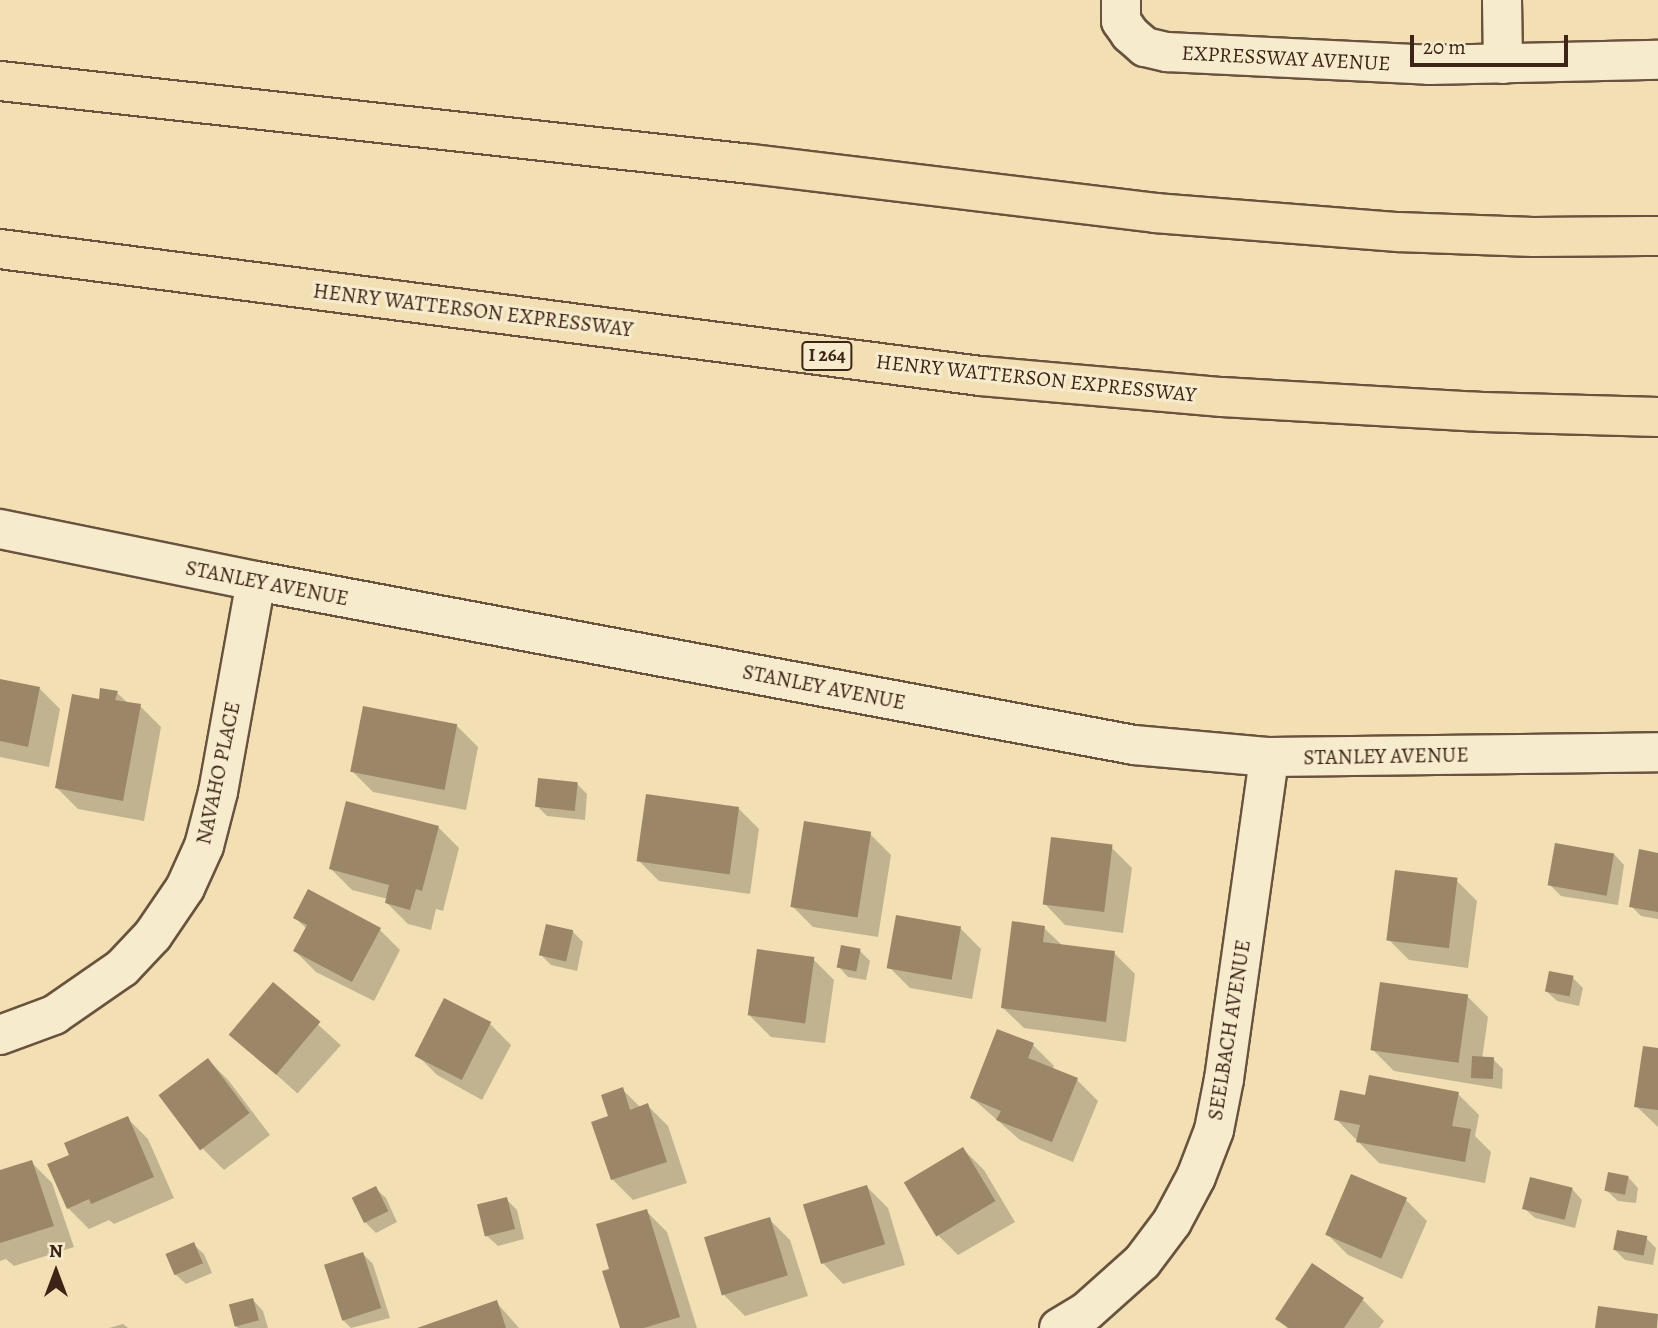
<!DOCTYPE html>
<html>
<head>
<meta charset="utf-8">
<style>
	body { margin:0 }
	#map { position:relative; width:1658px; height:1328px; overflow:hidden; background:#f2e0b4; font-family:Alegreya,serif }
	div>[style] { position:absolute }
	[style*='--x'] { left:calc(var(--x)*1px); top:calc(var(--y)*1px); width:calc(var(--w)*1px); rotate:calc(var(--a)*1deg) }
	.shadow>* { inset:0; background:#0003; transform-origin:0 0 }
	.building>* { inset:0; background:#9b8668; transform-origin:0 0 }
	.roads { filter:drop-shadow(2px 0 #6a533e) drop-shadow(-2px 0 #6a533e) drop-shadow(0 2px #6a533e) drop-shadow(0 -2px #6a533e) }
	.minor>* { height:38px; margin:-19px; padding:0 19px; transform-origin:19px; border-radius:19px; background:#f7ebce }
	.highway>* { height:38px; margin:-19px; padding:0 19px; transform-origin:19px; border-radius:19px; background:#f2e0b4 }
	span { translate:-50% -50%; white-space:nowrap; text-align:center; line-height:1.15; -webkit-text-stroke:6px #f7ebce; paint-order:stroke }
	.shield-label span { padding:2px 5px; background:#f7ebce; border:2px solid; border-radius:5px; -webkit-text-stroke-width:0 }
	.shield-label { font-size:19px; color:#3d2416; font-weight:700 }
	.street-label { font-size:21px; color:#3d2416 }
	.north { position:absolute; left:21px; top:1237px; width:70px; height:70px; -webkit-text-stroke:5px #f7ebce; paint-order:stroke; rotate:0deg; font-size:19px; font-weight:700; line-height:28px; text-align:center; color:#3d2416 }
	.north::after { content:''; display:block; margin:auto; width:24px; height:32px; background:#3d2416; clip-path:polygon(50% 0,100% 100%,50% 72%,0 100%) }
	.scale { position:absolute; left:1410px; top:35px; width:158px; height:32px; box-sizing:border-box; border:4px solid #3d2416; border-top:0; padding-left:9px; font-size:21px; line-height:24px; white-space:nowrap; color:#3d2416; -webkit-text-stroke:5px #f7ebce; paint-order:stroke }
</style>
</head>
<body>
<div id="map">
	<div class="shadow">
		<i style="clip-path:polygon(0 680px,39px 688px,60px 709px,49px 767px,0 757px)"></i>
		<i style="clip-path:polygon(117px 693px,128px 703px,140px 706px,161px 727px,144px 821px,78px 809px,57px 788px,100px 701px)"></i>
		<i style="clip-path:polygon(457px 726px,478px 747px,466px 810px,373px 792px,352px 771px)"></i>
		<i style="clip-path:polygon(577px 784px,587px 794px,585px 820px,547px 816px,537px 806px)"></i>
		<i style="clip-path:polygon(738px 808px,759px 829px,750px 894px,659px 881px,638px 860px)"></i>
		<i style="clip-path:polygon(438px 827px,459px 848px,443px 911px,436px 909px,431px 930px,408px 924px,387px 903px,388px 899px,352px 890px,331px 869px)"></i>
		<i style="clip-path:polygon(870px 834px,891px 855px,878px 937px,813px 927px,792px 906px)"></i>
		<i style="clip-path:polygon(1111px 847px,1132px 868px,1123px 933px,1065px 925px,1044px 903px)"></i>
		<i style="clip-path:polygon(1614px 854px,1624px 865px,1618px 905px,1561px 896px,1550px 885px)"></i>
		<i style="clip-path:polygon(1658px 854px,1658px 919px,1641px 916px,1631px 906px)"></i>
		<i style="clip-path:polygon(1456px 880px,1477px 901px,1468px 968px,1409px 960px,1388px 939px)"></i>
		<i style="clip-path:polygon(295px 918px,379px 929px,400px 950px,374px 1001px,316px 972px,295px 951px,307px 929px)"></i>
		<i style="clip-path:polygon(960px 928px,981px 949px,972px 999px,910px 988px,889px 967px)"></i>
		<i style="clip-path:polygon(1044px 928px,1064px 947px,1114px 953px,1135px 974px,1126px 1042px,1024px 1028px,1002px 1007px)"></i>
		<i style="clip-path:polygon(573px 932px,583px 942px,577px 971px,551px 965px,541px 955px)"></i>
		<i style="clip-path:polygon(860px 951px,870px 961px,866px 980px,848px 977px,838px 966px)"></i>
		<i style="clip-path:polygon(813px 959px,834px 980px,825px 1043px,771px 1037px,750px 1016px)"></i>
		<i style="clip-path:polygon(1573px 978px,1583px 988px,1579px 1006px,1557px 1001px,1546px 991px)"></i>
		<i style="left:274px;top:985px;width:90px;height:65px;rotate:42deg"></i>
		<i style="clip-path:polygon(1467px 996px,1488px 1017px,1482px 1059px,1493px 1059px,1503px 1069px,1502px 1089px,1394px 1071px,1373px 1050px)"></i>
		<i style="clip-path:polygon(490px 1024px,511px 1045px,482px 1100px,437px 1075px,416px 1054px)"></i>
		<i style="clip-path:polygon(1033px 1045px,1054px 1066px,1052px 1070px,1077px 1080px,1098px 1101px,1073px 1162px,1020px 1140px,972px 1098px)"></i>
		<i style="clip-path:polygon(1658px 1050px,1658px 1127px,1636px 1106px)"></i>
		<i style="clip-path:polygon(208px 1060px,229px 1081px,270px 1135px,224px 1170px,203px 1149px,162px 1097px)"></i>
		<i style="clip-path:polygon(622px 1089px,641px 1108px,647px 1105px,668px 1126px,687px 1183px,633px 1200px,612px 1179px,610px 1117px)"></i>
		<i style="clip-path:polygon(1458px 1094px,1479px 1115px,1475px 1136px,1491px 1152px,1485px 1183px,1379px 1163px,1336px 1119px)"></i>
		<i style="clip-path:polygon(127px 1118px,148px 1139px,174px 1198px,114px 1224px,109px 1220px,89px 1229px,68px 1208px,71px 1156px)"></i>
		<i style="clip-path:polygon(963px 1149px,984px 1170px,1015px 1222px,958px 1255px,937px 1234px)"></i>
		<i style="clip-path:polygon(31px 1162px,52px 1183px,74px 1247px,14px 1266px,6px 1259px,0 1261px,0 1172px)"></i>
		<i style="clip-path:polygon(1628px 1177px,1638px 1188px,1636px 1203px,1618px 1201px,1607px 1191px)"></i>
		<i style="clip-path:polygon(867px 1187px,888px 1208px,905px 1265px,843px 1284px,822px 1262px)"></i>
		<i style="clip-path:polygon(375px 1188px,386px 1198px,397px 1222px,376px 1233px,365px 1222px,354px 1199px)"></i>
		<i style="clip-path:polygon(1572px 1189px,1582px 1200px,1575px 1228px,1535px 1218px,1524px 1208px)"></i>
		<i style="clip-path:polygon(506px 1199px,517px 1210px,524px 1239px,498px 1246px,487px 1236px)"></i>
		<i style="clip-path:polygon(1406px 1200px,1427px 1221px,1402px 1279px,1348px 1255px,1327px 1234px)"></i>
		<i style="clip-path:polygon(646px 1211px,667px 1232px,697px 1328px,621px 1328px,611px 1270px)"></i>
		<i style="clip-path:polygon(769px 1219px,790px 1240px,808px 1296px,745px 1316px,724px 1295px)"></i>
		<i style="clip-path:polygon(1646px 1238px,1656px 1248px,1653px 1265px,1625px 1260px,1615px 1250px)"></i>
		<i style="clip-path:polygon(193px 1244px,204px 1254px,212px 1273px,186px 1284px,175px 1274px)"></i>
		<i style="clip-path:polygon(363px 1254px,373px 1264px,390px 1318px,351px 1328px,342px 1319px)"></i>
		<i style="clip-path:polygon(253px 1300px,263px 1311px,268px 1328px,238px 1328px,236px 1326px)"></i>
		<i style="clip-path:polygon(1363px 1300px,1384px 1321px,1379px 1328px,1287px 1328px,1278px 1319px)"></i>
		<i style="clip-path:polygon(496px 1302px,519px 1328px,421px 1328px)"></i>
		<i style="clip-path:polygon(123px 1324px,128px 1328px,109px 1328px)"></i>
	</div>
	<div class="building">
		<i style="clip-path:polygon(0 679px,40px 687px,28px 747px,0 741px)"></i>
		<i style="clip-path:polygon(100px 688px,118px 691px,115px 700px,141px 704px,123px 801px,55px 788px,72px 694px,99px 699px)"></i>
		<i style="left:363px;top:706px;width:96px;height:67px;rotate:11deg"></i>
		<i style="left:538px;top:778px;width:40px;height:29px;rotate:6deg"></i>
		<i style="left:646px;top:794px;width:94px;height:68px;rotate:8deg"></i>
		<i style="clip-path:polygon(346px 801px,439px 826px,422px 891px,416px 889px,410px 910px,385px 903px,389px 885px,329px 869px)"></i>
		<i style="left:804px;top:821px;width:68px;height:87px;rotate:9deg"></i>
		<i style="left:1051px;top:837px;width:62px;height:68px;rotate:7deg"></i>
		<i style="left:1555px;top:843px;width:60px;height:43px;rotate:10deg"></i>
		<i style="clip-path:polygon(1639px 849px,1658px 853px,1658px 912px,1629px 907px)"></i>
		<i style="left:1395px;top:870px;width:63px;height:71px;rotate:7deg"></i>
		<i style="clip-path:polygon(308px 889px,381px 928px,352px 982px,293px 951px,307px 925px,293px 918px)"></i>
		<i style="left:896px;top:915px;width:66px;height:54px;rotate:10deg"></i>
		<i style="clip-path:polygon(1012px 921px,1045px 926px,1043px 942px,1115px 951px,1106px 1022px,1001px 1008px)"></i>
		<i style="left:546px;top:924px;width:28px;height:32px;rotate:13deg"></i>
		<i style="left:841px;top:945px;width:20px;height:23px;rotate:11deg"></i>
		<i style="left:757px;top:949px;width:58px;height:67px;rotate:8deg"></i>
		<i style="left:1549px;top:971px;width:25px;height:21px;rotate:11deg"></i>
		<i style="left:273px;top:982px;width:62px;height:69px;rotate:40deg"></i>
		<i style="left:1380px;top:982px;width:89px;height:69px;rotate:8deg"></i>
		<i style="left:444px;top:998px;width:53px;height:65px;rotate:27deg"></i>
		<i style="clip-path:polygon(997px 1029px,1034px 1043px,1028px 1058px,1078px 1078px,1052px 1142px,996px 1120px,1001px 1111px,970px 1098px)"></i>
		<i style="clip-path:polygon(1643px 1046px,1658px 1048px,1658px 1110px,1634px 1107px)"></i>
		<i style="left:1472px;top:1056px;width:22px;height:22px;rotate:3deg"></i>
		<i style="left:208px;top:1058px;width:69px;height:62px;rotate:53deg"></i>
		<i style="clip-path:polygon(1369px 1075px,1459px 1092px,1452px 1126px,1471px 1129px,1465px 1162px,1356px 1142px,1360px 1125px,1334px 1120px,1340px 1090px,1365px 1095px)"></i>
		<i style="clip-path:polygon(623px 1087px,630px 1110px,648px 1103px,667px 1162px,611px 1180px,591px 1122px,608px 1116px,601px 1095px)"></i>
		<i style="clip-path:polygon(128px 1116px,154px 1177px,91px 1204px,89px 1199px,67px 1209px,47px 1164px,69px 1155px,64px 1143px)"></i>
		<i style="left:963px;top:1147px;width:63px;height:69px;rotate:59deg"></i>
		<i style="clip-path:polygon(32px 1160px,54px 1226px,0 1243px,0 1170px)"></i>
		<i style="left:1608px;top:1172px;width:21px;height:19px;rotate:11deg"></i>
		<i style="left:1351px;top:1174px;width:61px;height:66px;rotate:23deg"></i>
		<i style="left:1530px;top:1177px;width:44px;height:33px;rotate:14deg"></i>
		<i style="left:867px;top:1185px;width:62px;height:67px;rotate:73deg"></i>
		<i style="left:376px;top:1186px;width:28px;height:27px;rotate:64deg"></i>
		<i style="left:507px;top:1197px;width:33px;height:31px;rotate:76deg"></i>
		<i style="clip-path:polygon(647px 1209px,680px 1317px,644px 1328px,620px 1328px,602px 1271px,609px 1269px,596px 1224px)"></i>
		<i style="left:770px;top:1217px;width:61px;height:69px;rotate:73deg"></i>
		<i style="left:1617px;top:1230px;width:31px;height:20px;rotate:11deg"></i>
		<i style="left:194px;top:1242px;width:23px;height:31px;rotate:67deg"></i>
		<i style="left:363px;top:1252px;width:59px;height:41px;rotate:72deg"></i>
		<i style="clip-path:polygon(1312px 1263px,1364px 1298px,1344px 1328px,1289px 1328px,1275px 1319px)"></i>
		<i style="left:253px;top:1298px;width:23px;height:25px;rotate:75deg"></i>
		<i style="clip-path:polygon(497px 1300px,506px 1328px,417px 1328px)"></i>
		<i style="clip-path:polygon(1598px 1306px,1658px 1314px,1657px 1328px,1595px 1328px)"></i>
	</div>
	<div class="roads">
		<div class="minor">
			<i style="--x:1121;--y:0;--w:21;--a:90"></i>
			<i style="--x:1121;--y:21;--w:16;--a:55"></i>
			<i style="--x:1130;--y:34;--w:20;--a:41"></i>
			<i style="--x:1145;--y:47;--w:23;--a:13"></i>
			<i style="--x:1167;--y:52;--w:262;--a:2.8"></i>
			<i style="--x:1429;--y:65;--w:229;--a:-1.3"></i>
			<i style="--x:1502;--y:0;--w:64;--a:89.1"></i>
			<i style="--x:0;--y:529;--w:261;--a:11.5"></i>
			<i style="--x:256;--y:581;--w:893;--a:10.58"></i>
			<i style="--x:1134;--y:745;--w:136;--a:5.1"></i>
			<i style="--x:1269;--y:757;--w:389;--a:-0.7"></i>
			<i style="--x:0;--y:1035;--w:58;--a:-20.3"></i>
			<i style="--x:54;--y:1015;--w:83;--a:-34.7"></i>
			<i style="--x:122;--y:968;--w:45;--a:-46.8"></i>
			<i style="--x:153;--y:935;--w:57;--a:-55.8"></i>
			<i style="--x:185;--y:888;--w:46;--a:-65.7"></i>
			<i style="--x:204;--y:846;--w:56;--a:-75.5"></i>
			<i style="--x:218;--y:792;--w:214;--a:-79.8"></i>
			<i style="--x:1059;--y:1328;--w:31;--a:-31"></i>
			<i style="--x:1086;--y:1312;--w:75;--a:-41.8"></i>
			<i style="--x:1142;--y:1262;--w:50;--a:-53.1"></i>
			<i style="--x:1172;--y:1222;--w:51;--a:-61.9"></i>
			<i style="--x:1196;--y:1177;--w:50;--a:-69"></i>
			<i style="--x:1214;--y:1130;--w:52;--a:-78.9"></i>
			<i style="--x:1224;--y:1079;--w:325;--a:-82"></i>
		</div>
		<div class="highway">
			<i style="--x:0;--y:81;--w:756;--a:6.31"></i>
			<i style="--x:751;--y:164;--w:407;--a:6.9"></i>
			<i style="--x:1155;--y:213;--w:244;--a:4.5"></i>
			<i style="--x:1398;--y:232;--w:135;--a:2.1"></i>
			<i style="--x:1533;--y:237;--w:125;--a:-0.5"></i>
			<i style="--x:0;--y:249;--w:989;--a:7.38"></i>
			<i style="--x:981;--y:376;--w:242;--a:5"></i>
			<i style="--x:1222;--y:397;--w:261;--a:3.3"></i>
			<i style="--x:1483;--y:412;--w:175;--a:1.6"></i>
		</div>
	</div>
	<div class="shield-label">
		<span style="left:827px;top:356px">I 264</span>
	</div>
	<div class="street-label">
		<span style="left:1286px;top:58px;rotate:3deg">EXPRESSWAY AVENUE</span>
		<span style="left:473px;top:310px;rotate:7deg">HENRY WATTERSON EXPRESSWAY</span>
		<span style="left:1036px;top:378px;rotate:6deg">HENRY WATTERSON EXPRESSWAY</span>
		<span style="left:267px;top:583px;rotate:11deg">STANLEY AVENUE</span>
		<span style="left:824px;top:687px;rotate:11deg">STANLEY AVENUE</span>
		<span style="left:1386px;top:756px;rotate:-1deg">STANLEY AVENUE</span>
		<span style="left:218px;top:773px;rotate:-78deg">NAVAHO PLACE</span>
		<span style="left:1229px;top:1030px;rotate:-81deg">SEELBACH AVENUE</span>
	</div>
	<div class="north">N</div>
	<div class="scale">20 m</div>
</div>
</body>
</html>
